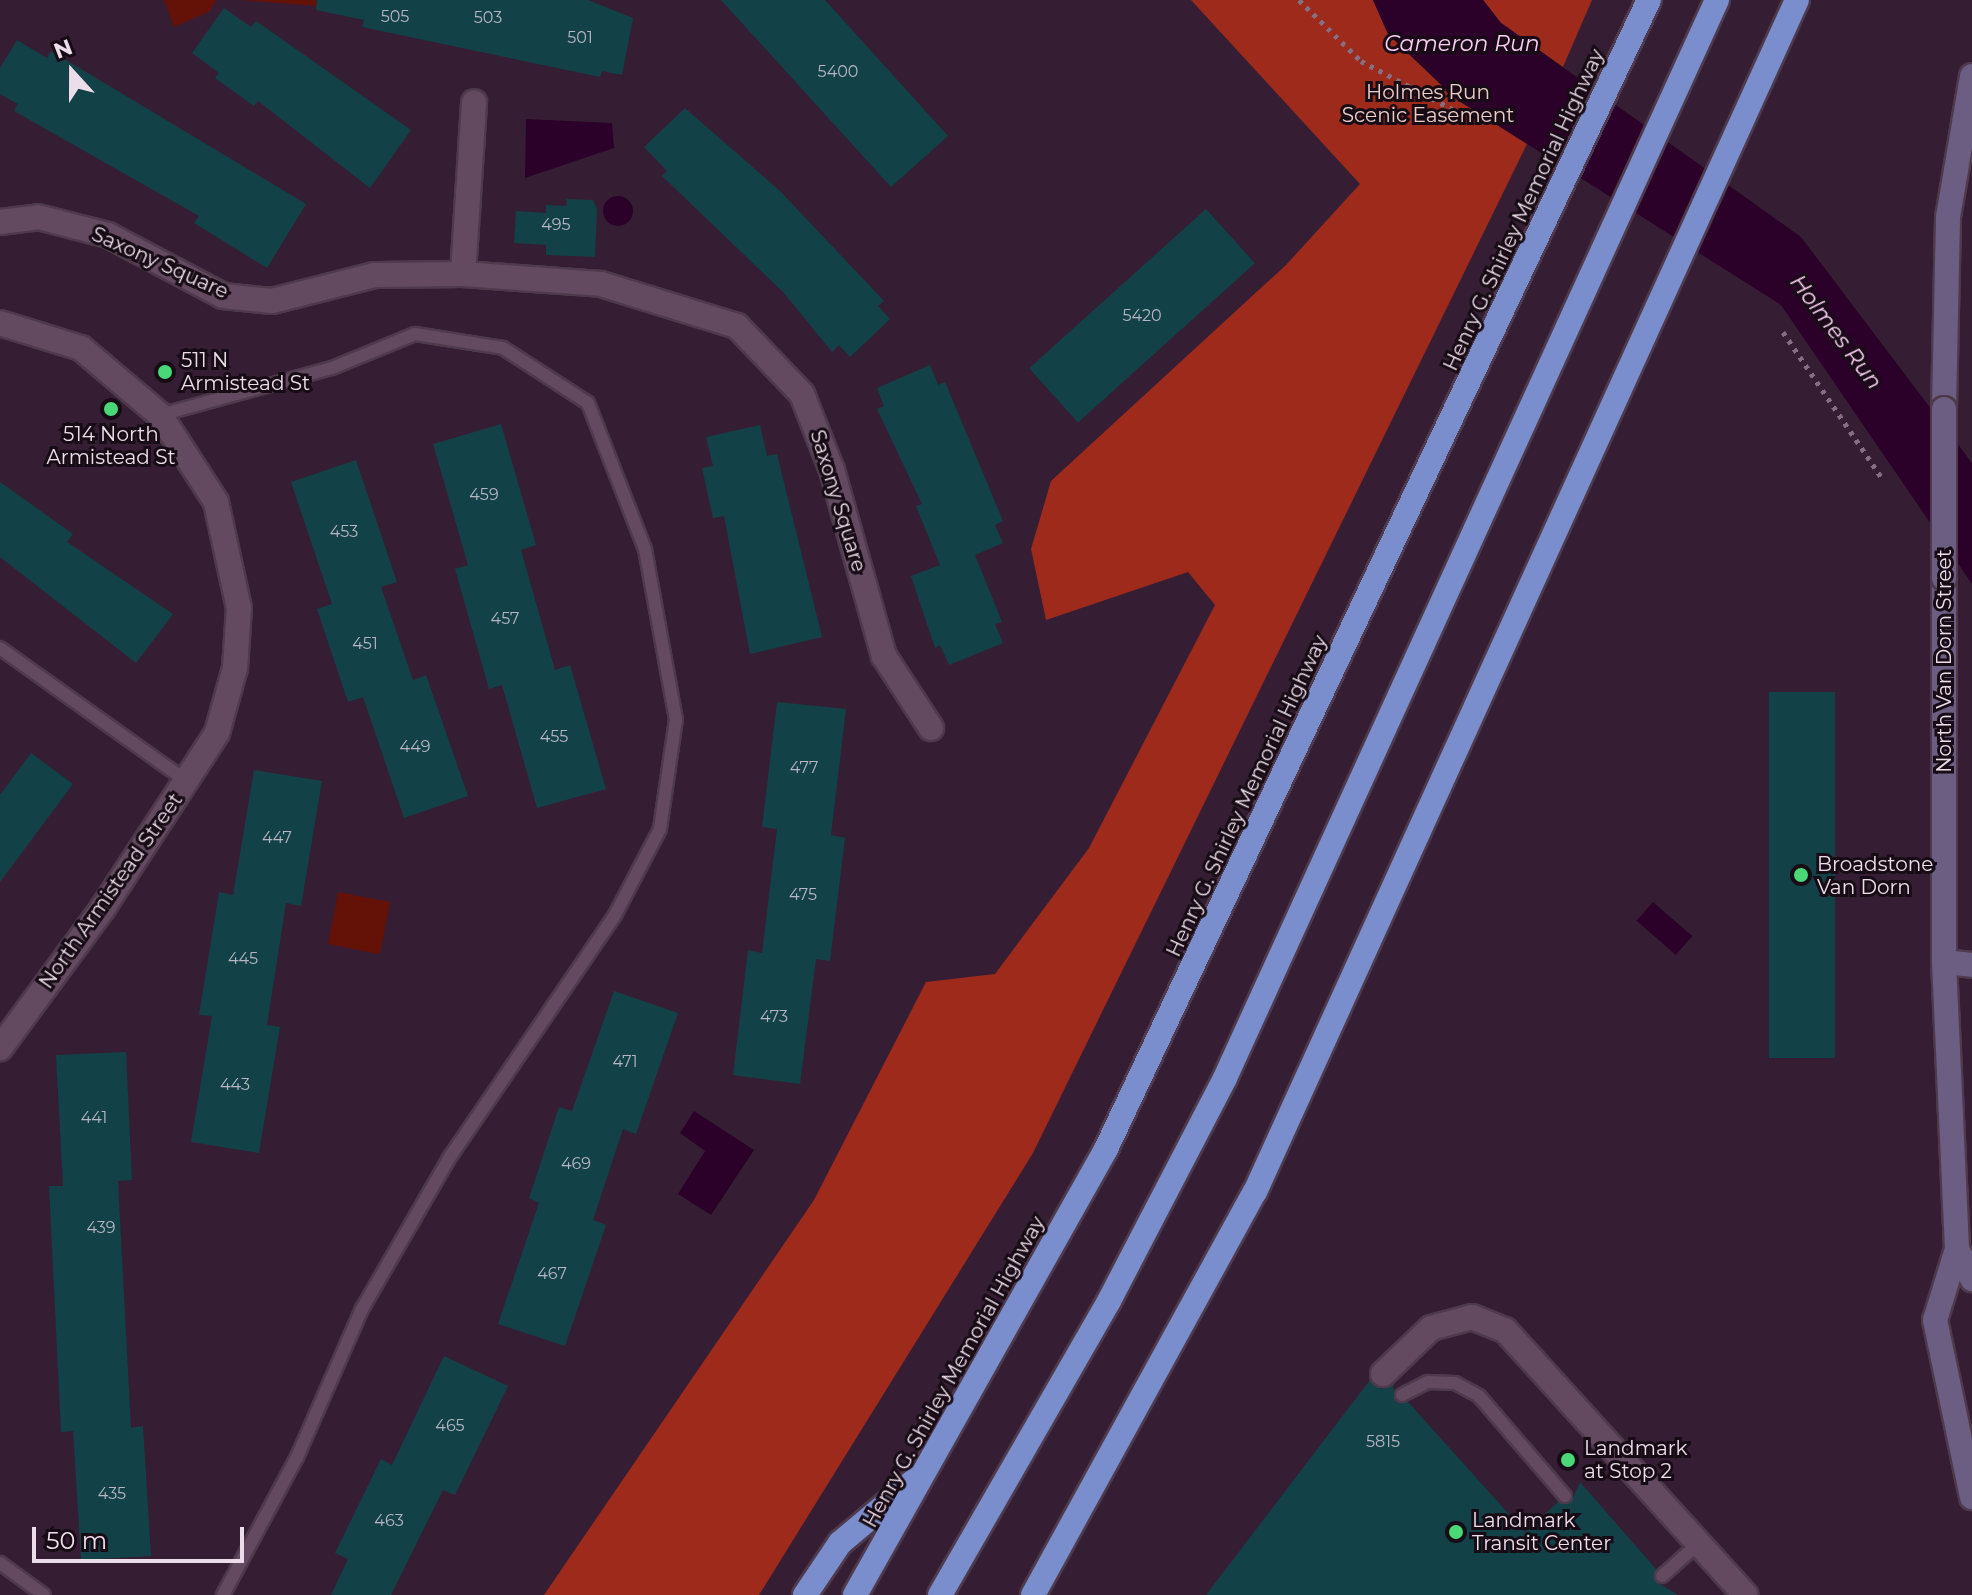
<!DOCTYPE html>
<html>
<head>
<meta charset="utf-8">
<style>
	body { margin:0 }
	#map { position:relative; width:1972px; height:1595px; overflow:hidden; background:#351e33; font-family:Montserrat,sans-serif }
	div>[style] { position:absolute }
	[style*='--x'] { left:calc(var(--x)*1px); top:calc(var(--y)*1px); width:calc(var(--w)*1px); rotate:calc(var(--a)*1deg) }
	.green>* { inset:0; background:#641108; transform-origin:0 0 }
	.forest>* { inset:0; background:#9e2a1c }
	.water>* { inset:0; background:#2b0029; transform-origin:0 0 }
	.round { border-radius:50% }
	.building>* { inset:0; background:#124148; transform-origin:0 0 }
	.path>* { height:5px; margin-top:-2.5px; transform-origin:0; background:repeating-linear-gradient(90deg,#847082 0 4px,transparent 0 10px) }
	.roads { filter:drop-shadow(2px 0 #4e3a4c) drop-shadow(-2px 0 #4e3a4c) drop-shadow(0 2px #4e3a4c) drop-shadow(0 -2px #4e3a4c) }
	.lane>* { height:12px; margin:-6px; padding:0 6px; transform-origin:6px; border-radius:6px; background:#644a61 }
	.street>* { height:24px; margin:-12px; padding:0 12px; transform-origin:12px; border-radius:12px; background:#644a61 }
	.secondary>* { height:24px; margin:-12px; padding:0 12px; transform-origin:12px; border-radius:12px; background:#6b5e82 }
	.highway>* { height:24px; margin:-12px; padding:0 12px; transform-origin:12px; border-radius:12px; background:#7a8ece }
	.bridges { filter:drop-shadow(2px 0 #4e3a4c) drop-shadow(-2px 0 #4e3a4c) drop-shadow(0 2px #4e3a4c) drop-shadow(0 -2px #4e3a4c) }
	.secondary-bridge>* { height:24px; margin:-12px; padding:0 12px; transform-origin:12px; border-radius:12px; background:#6b5e82 }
	.dots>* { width:22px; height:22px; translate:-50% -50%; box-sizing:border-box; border:4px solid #170c15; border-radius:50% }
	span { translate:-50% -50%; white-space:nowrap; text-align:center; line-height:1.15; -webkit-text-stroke:6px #170c15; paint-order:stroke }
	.number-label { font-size:16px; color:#b6b6c2 }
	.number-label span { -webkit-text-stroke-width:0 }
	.park-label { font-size:20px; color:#ecccc6 }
	.street-label { font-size:20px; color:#edddeb }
	.poi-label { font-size:20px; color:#edddeb }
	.left { translate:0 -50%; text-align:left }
	.water-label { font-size:22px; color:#fbcdf5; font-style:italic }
	.north { position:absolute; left:32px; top:32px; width:80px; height:80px; -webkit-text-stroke:6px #170c15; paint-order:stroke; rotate:339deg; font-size:22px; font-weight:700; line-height:32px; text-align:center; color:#edddeb }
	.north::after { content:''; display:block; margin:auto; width:28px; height:36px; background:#edddeb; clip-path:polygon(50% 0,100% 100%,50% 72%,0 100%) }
	.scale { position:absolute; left:32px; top:1527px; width:212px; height:36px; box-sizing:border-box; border:4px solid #edddeb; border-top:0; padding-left:10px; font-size:24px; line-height:28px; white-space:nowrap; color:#edddeb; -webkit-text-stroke:6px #170c15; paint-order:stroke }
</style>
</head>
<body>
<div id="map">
	<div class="green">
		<i style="clip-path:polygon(164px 0,216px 0,210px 11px,174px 27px)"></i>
		<i style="clip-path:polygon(241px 0,316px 0,316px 6px)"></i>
		<i style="left:338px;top:892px;width:53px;height:53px;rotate:11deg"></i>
	</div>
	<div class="forest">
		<i style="clip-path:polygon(1191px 0,1373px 0,1388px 34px,1456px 99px,1527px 144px,1033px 1153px,759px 1595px,544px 1595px,814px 1200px,926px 982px,995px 974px,1089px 848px,1215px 605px,1188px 572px,1046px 620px,1031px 549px,1051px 481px,1286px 265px,1360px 184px)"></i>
		<i style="clip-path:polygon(1483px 0,1592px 0,1563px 67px,1501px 23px)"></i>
	</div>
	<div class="water">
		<i style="clip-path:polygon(1373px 0,1483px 0,1501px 23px,1801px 237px,1972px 463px,1972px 584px,1781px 305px,1456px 99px,1388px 34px)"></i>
		<i style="clip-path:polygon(526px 119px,612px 123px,614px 148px,525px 178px)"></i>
		<i class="round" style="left:603px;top:196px;width:30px;height:30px"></i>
		<i style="left:1653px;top:902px;width:52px;height:25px;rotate:41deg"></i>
		<i style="clip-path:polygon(694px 1111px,754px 1150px,711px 1215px,678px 1194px,705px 1151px,680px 1133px)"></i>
	</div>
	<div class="building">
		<i style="clip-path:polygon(317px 0,588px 0,633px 18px,622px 75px,602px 71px,600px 77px,362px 27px,364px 20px,316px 10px)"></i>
		<i style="clip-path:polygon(721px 0,825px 0,948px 136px,891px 187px)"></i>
		<i style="clip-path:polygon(224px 8px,251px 27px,256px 21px,411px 130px,370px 188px,258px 101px,254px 106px,215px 78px,219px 73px,192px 53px)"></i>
		<i style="clip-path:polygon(17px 40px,47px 58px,51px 51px,306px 204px,267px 268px,194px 223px,199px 216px,14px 111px,18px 104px,0 94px,0 68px)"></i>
		<i style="clip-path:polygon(685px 108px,780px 191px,884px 301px,878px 306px,890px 319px,850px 357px,839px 345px,832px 352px,784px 293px,662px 176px,667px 171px,644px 147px)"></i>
		<i style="clip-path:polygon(567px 199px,593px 200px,597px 209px,595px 257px,546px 255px,546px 245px,514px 243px,516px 211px,546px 213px,546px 205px,566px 206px)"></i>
		<i style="left:1206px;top:209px;width:73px;height:238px;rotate:48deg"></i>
		<i style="clip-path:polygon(930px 365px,938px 385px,945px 382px,1003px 521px,995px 525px,1003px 543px,975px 555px,1002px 622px,995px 624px,1003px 643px,949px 665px,940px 645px,935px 648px,911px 576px,940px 565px,916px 506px,922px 504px,877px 409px,884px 406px,877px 388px)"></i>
		<i style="clip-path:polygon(501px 424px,536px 545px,521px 550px,555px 670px,570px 665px,606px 789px,537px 808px,502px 685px,489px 689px,455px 569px,468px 565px,433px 444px)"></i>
		<i style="clip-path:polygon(760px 425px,767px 456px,777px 454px,822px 637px,750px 654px,724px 516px,713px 518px,702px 468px,713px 466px,706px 437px)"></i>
		<i style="clip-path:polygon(356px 460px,397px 582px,381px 587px,413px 680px,426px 675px,468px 796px,404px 818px,363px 697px,348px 702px,317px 609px,332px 604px,291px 482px)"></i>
		<i style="clip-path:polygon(0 482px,73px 534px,67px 542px,173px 614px,136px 663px,0 557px)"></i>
		<i style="left:1769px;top:692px;width:66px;height:366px"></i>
		<i style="clip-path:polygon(777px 702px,846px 709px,831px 835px,845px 838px,830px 961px,816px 959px,800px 1084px,733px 1075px,748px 950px,762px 953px,777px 829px,762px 827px)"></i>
		<i style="clip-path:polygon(31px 753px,73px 784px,0 882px,0 795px)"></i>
		<i style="clip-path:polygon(254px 770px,322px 781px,301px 906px,286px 903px,267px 1025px,280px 1027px,259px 1153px,191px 1142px,212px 1016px,199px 1015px,219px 892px,233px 895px)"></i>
		<i style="clip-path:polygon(614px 991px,678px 1013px,636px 1134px,623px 1129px,593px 1220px,606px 1225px,565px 1346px,498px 1324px,539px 1203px,529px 1198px,559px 1107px,572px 1111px)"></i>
		<i style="clip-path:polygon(126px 1052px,132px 1180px,118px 1181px,131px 1428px,143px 1426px,151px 1556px,81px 1560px,73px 1431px,61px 1432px,49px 1186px,63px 1186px,56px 1055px)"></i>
		<i style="clip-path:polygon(444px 1356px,508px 1386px,455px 1495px,443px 1490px,391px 1595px,331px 1595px,348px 1559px,335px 1553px,381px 1459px,392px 1465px)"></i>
		<i style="clip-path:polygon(1370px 1380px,1380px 1389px,1393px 1385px,1396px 1402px,1408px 1402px,1525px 1532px,1558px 1502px,1571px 1502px,1580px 1482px,1656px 1569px,1655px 1581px,1678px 1595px,1206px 1595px)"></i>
	</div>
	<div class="path">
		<i style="--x:1299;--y:0;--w:87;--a:44.5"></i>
		<i style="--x:1361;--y:61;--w:103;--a:27.8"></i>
		<i style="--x:1783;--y:332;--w:176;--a:55.9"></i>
	</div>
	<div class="roads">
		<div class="lane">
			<i style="--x:160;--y:415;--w:178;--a:-15.3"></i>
			<i style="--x:332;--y:368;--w:90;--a:-22.3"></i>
			<i style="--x:415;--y:334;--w:89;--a:9"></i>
			<i style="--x:503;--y:348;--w:101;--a:32.9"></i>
			<i style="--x:588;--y:403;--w:157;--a:68.7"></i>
			<i style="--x:645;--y:549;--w:173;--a:79.7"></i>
			<i style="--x:676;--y:719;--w:111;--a:98.3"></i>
			<i style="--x:660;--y:829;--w:97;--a:117.6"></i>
			<i style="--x:615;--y:915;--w:291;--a:124.3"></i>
			<i style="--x:451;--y:1155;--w:178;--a:120"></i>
			<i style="--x:362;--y:1309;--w:162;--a:113.7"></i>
			<i style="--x:297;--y:1457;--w:157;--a:118.2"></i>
			<i style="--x:0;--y:648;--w:231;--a:35.5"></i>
			<i style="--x:1402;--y:1395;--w:29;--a:-27"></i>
			<i style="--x:1428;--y:1382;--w:27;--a:2"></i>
			<i style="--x:1455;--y:1383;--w:27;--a:28"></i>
			<i style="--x:1479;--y:1396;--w:132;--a:49.3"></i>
			<i style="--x:0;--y:1563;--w:54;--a:36"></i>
			<i style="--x:1662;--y:1576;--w:50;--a:-41.7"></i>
		</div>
		<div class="street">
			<i style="--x:0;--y:222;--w:38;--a:-7"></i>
			<i style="--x:38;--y:217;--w:72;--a:14.4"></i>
			<i style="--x:108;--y:235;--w:130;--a:27.9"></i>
			<i style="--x:223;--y:296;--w:49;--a:5.8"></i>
			<i style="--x:272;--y:301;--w:106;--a:-14.2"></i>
			<i style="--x:375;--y:275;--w:88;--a:-0.7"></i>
			<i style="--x:463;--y:274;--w:138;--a:4.1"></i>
			<i style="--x:601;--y:284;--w:142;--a:17.2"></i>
			<i style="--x:737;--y:326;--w:94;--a:46.3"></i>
			<i style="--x:802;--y:394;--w:82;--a:68.5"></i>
			<i style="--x:832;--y:470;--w:193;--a:74.4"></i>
			<i style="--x:884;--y:656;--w:86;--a:56.9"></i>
			<i style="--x:463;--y:274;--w:172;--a:-86.3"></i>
			<i style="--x:0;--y:323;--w:85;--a:17.2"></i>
			<i style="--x:81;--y:348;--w:104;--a:40.3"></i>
			<i style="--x:160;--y:415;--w:103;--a:57.2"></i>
			<i style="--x:216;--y:502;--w:108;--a:77.8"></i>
			<i style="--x:239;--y:608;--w:60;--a:93.8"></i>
			<i style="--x:235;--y:668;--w:67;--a:105.5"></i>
			<i style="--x:217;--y:733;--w:209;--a:123.1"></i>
			<i style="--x:103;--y:908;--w:174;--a:126.3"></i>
			<i style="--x:1383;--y:1374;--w:66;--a:-43.8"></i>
			<i style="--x:1431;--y:1328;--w:42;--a:-15"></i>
			<i style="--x:1472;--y:1317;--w:35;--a:22"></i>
			<i style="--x:1505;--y:1330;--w:358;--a:47.8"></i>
		</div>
		<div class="secondary">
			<i style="--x:1944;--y:409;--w:192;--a:-88.8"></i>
			<i style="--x:1948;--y:217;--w:143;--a:-80.3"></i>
			<i style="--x:1944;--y:578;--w:384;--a:90"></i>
			<i style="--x:1944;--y:962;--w:287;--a:87.4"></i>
			<i style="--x:1957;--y:1249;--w:74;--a:107.2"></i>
			<i style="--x:1935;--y:1320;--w:181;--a:78.2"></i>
			<i style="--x:1944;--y:962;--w:28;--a:6"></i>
			<i style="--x:1957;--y:1249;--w:34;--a:63"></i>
		</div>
		<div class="highway">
			<i style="--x:805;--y:1595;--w:63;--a:-56.1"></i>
			<i style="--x:840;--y:1543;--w:99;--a:-40.1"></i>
			<i style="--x:855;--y:1595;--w:512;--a:-60.63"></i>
			<i style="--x:1106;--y:1149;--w:1271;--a:-64.71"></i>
			<i style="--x:940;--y:1595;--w:339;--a:-60.1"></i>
			<i style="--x:1109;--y:1301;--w:251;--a:-62.5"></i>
			<i style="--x:1225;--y:1078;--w:1185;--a:-65.47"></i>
			<i style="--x:1033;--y:1595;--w:460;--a:-61.2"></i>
			<i style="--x:1255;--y:1192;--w:1309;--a:-65.55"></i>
		</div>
	</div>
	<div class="bridges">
		<div class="secondary-bridge">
			<i style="--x:1944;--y:409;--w:169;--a:90"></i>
		</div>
	</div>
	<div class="dots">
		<i style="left:165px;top:372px;background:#4ad778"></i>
		<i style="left:111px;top:409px;background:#4ad778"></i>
		<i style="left:1801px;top:875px;background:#4ad778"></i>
		<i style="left:1568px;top:1460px;background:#4ad778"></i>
		<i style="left:1456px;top:1532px;background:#4ad778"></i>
	</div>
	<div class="number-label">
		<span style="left:395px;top:17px">505</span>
		<span style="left:488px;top:18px">503</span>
		<span style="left:580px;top:38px">501</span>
		<span style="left:838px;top:72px">5400</span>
		<span style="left:556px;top:225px">495</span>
		<span style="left:1142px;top:316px">5420</span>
		<span style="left:484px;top:495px">459</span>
		<span style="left:344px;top:532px">453</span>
		<span style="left:505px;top:619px">457</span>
		<span style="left:365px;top:644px">451</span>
		<span style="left:554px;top:737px">455</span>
		<span style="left:415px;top:747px">449</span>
		<span style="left:804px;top:768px">477</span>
		<span style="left:277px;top:838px">447</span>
		<span style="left:803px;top:895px">475</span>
		<span style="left:243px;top:959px">445</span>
		<span style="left:774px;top:1017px">473</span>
		<span style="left:625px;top:1062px">471</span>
		<span style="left:235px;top:1085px">443</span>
		<span style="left:94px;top:1118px">441</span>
		<span style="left:576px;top:1164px">469</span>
		<span style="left:101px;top:1228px">439</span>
		<span style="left:552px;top:1274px">467</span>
		<span style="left:450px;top:1426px">465</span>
		<span style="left:1383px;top:1442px">5815</span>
		<span style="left:112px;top:1494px">435</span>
		<span style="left:389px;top:1521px">463</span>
	</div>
	<div class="park-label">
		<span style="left:1428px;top:104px">Holmes Run<br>Scenic Easement</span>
	</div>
	<div class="street-label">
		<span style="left:1524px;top:210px;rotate:-65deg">Henry G. Shirley Memorial Highway</span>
		<span style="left:160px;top:263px;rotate:24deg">Saxony Square</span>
		<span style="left:838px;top:501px;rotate:73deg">Saxony Square</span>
		<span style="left:1944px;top:661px;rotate:-90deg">North Van Dorn Street</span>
		<span style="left:1247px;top:796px;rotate:-65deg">Henry G. Shirley Memorial Highway</span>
		<span style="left:111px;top:891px;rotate:-55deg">North Armistead Street</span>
		<span style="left:954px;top:1372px;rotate:-61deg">Henry G. Shirley Memorial Highway</span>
	</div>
	<div class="poi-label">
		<span class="left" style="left:181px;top:372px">511 N<br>Armistead St</span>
		<span style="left:111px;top:446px">514 North<br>Armistead St</span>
		<span class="left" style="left:1817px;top:876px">Broadstone<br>Van Dorn</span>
		<span class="left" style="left:1584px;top:1460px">Landmark<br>at Stop 2</span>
		<span class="left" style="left:1472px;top:1532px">Landmark<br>Transit Center</span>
	</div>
	<div class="water-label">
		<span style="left:1462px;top:44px">Cameron Run</span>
		<span style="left:1836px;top:332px;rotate:53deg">Holmes Run</span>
	</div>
	<div class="north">N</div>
	<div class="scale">50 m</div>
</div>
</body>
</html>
